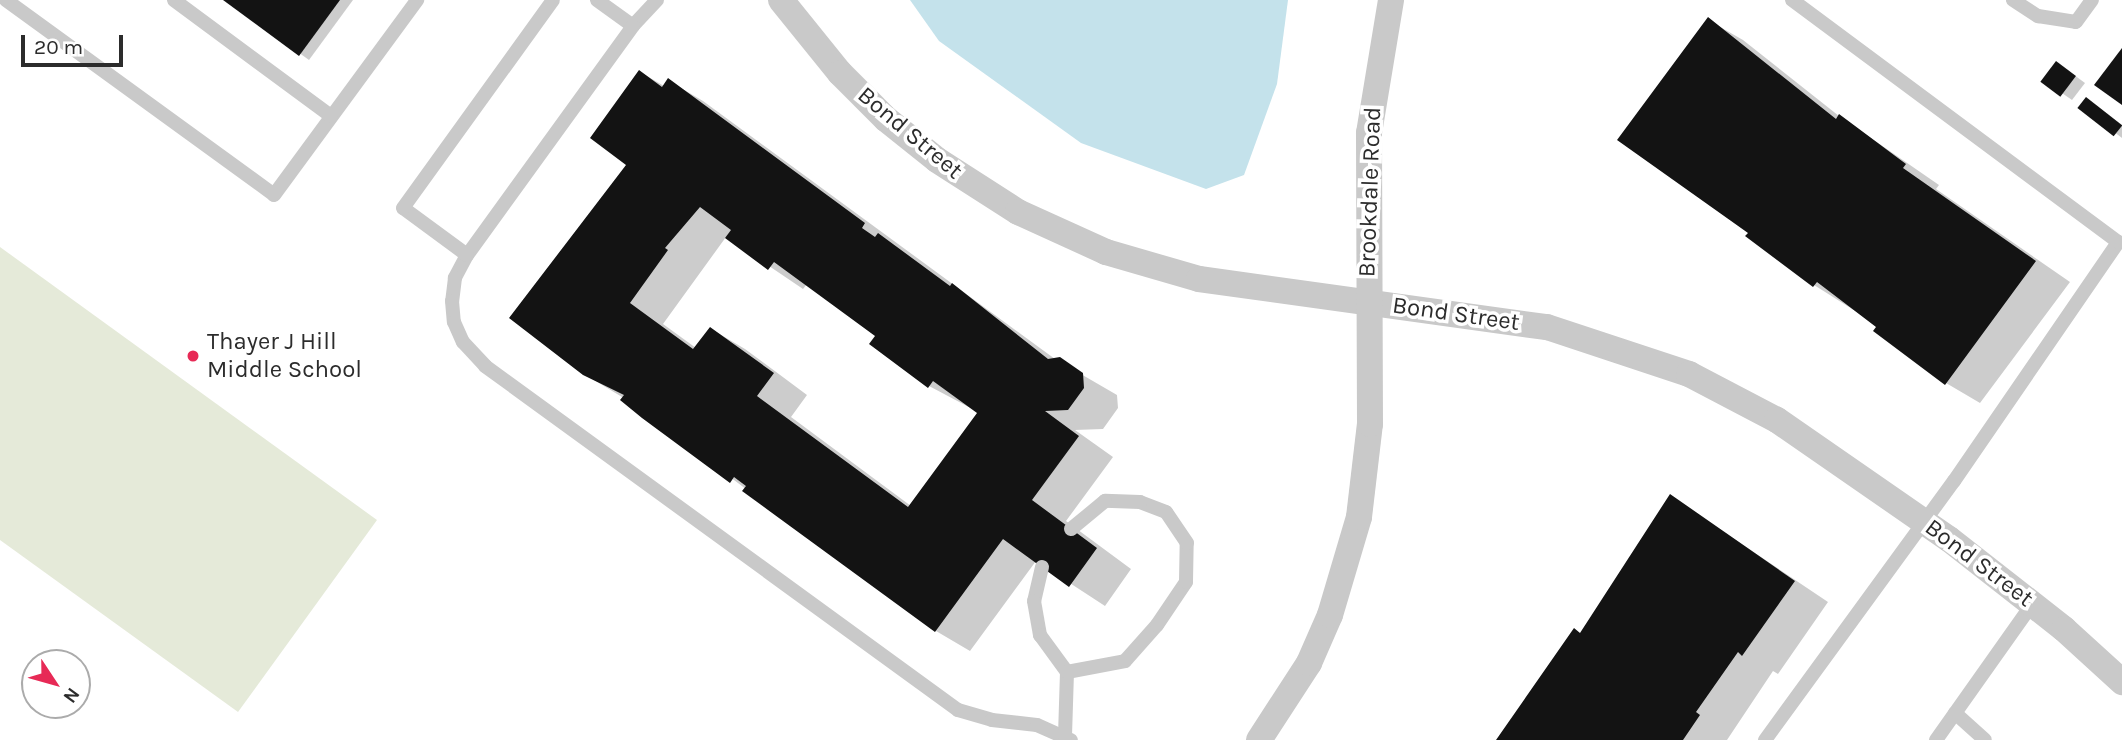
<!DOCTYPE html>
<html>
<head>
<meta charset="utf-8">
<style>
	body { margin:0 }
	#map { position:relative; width:2122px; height:740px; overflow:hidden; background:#fff; font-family:Karla,sans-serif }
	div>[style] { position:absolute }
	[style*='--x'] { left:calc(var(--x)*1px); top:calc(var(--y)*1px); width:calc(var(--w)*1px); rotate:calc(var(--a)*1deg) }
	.green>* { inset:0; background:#e5ead9 }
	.water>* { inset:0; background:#c4e2eb }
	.shadow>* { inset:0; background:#0003 }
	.building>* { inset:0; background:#131313; transform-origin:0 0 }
	.service>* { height:14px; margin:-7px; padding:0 7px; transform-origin:7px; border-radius:7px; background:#c9c9c9 }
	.minor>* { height:26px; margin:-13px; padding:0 13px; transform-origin:13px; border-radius:13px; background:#c9c9c9 }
	.dots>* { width:19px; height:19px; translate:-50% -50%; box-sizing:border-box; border:4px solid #fff; border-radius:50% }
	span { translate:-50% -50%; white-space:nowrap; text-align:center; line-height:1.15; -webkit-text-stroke:7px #fff; paint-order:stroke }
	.street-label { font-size:24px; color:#2c2c2c }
	.poi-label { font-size:24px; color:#2c2c2c }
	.left { translate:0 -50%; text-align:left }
	.north { position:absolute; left:21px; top:649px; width:70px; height:70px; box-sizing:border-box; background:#fff; border:2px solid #ababab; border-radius:50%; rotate:126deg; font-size:19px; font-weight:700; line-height:28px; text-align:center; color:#2c2c2c }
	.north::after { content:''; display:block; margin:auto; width:24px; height:32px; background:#e72a56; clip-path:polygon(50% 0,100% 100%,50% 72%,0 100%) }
	.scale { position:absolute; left:21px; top:35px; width:102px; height:32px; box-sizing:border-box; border:4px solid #2c2c2c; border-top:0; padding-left:9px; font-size:21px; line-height:24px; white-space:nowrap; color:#2c2c2c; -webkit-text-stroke:5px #fff; paint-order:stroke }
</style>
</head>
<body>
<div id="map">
	<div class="green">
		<i style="clip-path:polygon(0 247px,377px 520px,238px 712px,0 540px)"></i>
	</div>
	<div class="water">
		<i style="clip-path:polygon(910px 0,1288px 0,1277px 84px,1244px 175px,1206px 189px,1081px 143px,939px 41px)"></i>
	</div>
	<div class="shadow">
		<i style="clip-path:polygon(226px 0,353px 0,309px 60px)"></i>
		<i style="clip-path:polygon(1708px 20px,1743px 40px,1839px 116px,1939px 185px,1936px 189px,2070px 282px,1980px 403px,1946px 383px,1879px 326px,1814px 285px,1750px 233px)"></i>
		<i style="clip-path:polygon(2066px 69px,2085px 83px,2072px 100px,2043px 80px)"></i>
		<i style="clip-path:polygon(evenodd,640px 72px,664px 86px,669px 81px,703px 101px,1055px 359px,1117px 395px,1118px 408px,1103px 429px,1075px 430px,1113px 457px,1066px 521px,1131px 569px,1105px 606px,1036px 561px,970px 651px,936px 631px,627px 400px,584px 374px,628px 164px,640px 72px,726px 237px,803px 289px,807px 284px,877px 336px,871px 344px,929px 386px,980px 413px,911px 506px,791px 417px,807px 395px,745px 349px,711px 329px,696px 348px,663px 324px,726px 237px)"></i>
		<i style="clip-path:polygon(2096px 105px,2122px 125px,2122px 138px,2081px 107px)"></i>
		<i style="clip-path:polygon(1670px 496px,1828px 602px,1778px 674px,1773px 671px,1727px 740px,1498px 740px,1581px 635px)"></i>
	</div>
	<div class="building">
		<i style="clip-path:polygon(223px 0,340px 0,299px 56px)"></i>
		<i style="clip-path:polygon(1708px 17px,1836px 119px,1839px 114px,1906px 164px,1903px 168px,2036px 261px,1945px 385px,1873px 331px,1876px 327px,1817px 282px,1813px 287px,1745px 236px,1748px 233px,1617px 140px)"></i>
		<i style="clip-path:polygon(2122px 48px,2122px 105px,2094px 85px)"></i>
		<i style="left:2056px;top:61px;width:25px;height:26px;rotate:37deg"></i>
		<i style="clip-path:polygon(evenodd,639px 70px,662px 87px,668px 78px,865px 223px,862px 228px,875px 237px,878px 233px,950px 286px,952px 283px,1048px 359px,1060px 357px,1083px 373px,1084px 388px,1068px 410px,1045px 411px,1079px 436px,1032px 500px,1097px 548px,1069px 587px,1003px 539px,935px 632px,742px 491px,746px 486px,734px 477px,730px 483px,642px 418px,620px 400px,624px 395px,583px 375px,509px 318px,626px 165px,590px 138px,639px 70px,700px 207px,731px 230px,725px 238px,768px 270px,774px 262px,875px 336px,869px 344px,928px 388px,933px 381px,977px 413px,908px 507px,757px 396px,774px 373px,710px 327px,693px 349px,630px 303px,668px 250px,665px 248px,700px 207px)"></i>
		<i style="left:2086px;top:97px;width:46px;height:14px;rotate:38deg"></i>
		<i style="clip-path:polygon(1670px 494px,1795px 581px,1742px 656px,1738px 652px,1696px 712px,1700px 715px,1683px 740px,1496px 740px,1574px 628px,1580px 633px)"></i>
	</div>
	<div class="service">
		<i style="--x:6;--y:0;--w:331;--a:36"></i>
		<i style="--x:274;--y:195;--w:242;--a:-53.7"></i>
		<i style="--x:174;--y:0;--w:195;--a:36.5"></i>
		<i style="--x:597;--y:0;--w:44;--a:35.8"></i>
		<i style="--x:657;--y:0;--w:35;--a:133"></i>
		<i style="--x:633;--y:26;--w:283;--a:125.9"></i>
		<i style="--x:467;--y:255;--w:26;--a:118"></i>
		<i style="--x:455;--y:278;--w:23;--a:97"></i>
		<i style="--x:452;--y:301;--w:21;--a:85"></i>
		<i style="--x:454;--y:322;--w:22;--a:66"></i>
		<i style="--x:463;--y:342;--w:33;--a:47"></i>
		<i style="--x:485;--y:366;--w:585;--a:36.03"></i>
		<i style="--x:958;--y:710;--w:35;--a:16"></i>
		<i style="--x:992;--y:720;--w:45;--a:6.3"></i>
		<i style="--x:1037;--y:725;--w:37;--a:24"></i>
		<i style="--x:2013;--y:0;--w:30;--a:33"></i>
		<i style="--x:2038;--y:16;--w:38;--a:9"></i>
		<i style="--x:2076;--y:22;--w:27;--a:-54"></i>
		<i style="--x:467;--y:255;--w:79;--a:-143.7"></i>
		<i style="--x:403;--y:208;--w:256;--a:-54.2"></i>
		<i style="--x:1042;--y:567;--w:35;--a:103"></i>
		<i style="--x:1034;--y:601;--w:35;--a:80"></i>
		<i style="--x:1040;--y:635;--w:46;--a:53.9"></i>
		<i style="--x:1067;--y:672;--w:64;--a:91.8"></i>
		<i style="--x:1067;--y:672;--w:59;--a:-10.7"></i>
		<i style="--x:1125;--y:661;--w:48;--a:-48.4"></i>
		<i style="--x:1157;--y:625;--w:52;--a:-56"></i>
		<i style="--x:1186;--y:582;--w:39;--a:-89"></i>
		<i style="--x:1187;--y:543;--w:37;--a:-124"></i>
		<i style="--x:1166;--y:512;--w:28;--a:-159"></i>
		<i style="--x:1140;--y:502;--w:35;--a:-178"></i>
		<i style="--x:1105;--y:501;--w:44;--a:140.5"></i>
		<i style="--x:1955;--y:713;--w:40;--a:42"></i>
		<i style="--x:1765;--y:740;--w:321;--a:-53.9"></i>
		<i style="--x:1954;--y:481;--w:290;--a:-55.5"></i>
		<i style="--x:2118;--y:242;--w:406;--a:-143.4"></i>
		<i style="--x:1936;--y:740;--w:168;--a:-54.7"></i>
	</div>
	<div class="minor">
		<i style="--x:781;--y:0;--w:94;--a:51.1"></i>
		<i style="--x:840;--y:73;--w:65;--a:45"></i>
		<i style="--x:886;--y:119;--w:65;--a:38.8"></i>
		<i style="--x:937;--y:160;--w:96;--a:32.7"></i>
		<i style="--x:1018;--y:212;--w:97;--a:24.4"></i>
		<i style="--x:1106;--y:252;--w:97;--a:16.2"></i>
		<i style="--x:1199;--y:279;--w:351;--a:7.9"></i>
		<i style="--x:1547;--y:327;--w:150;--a:18.3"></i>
		<i style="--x:1689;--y:374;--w:99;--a:27.6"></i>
		<i style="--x:1777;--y:420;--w:209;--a:34.7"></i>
		<i style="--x:1949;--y:539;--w:146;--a:38"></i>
		<i style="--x:2064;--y:629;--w:79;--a:42.4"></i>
		<i style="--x:1259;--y:740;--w:92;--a:-57"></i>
		<i style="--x:1309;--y:663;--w:52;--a:-66.4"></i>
		<i style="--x:1330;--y:615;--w:102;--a:-73.5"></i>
		<i style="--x:1359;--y:517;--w:94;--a:-83.3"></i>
		<i style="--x:1370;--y:424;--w:291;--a:-90.2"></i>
		<i style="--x:1369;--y:133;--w:135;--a:-80.6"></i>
	</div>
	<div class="dots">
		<i style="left:193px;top:356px;background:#e72a56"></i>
	</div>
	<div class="street-label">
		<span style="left:910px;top:133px;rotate:40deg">Bond Street</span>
		<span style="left:1370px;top:192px;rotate:-88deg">Brookdale Road</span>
		<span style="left:1456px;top:314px;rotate:8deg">Bond Street</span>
		<span style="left:1979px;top:563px;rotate:37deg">Bond Street</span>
	</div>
	<div class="poi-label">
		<span class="left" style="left:207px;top:356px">Thayer J Hill<br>Middle School</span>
	</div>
	<div class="north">N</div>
	<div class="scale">20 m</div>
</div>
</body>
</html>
